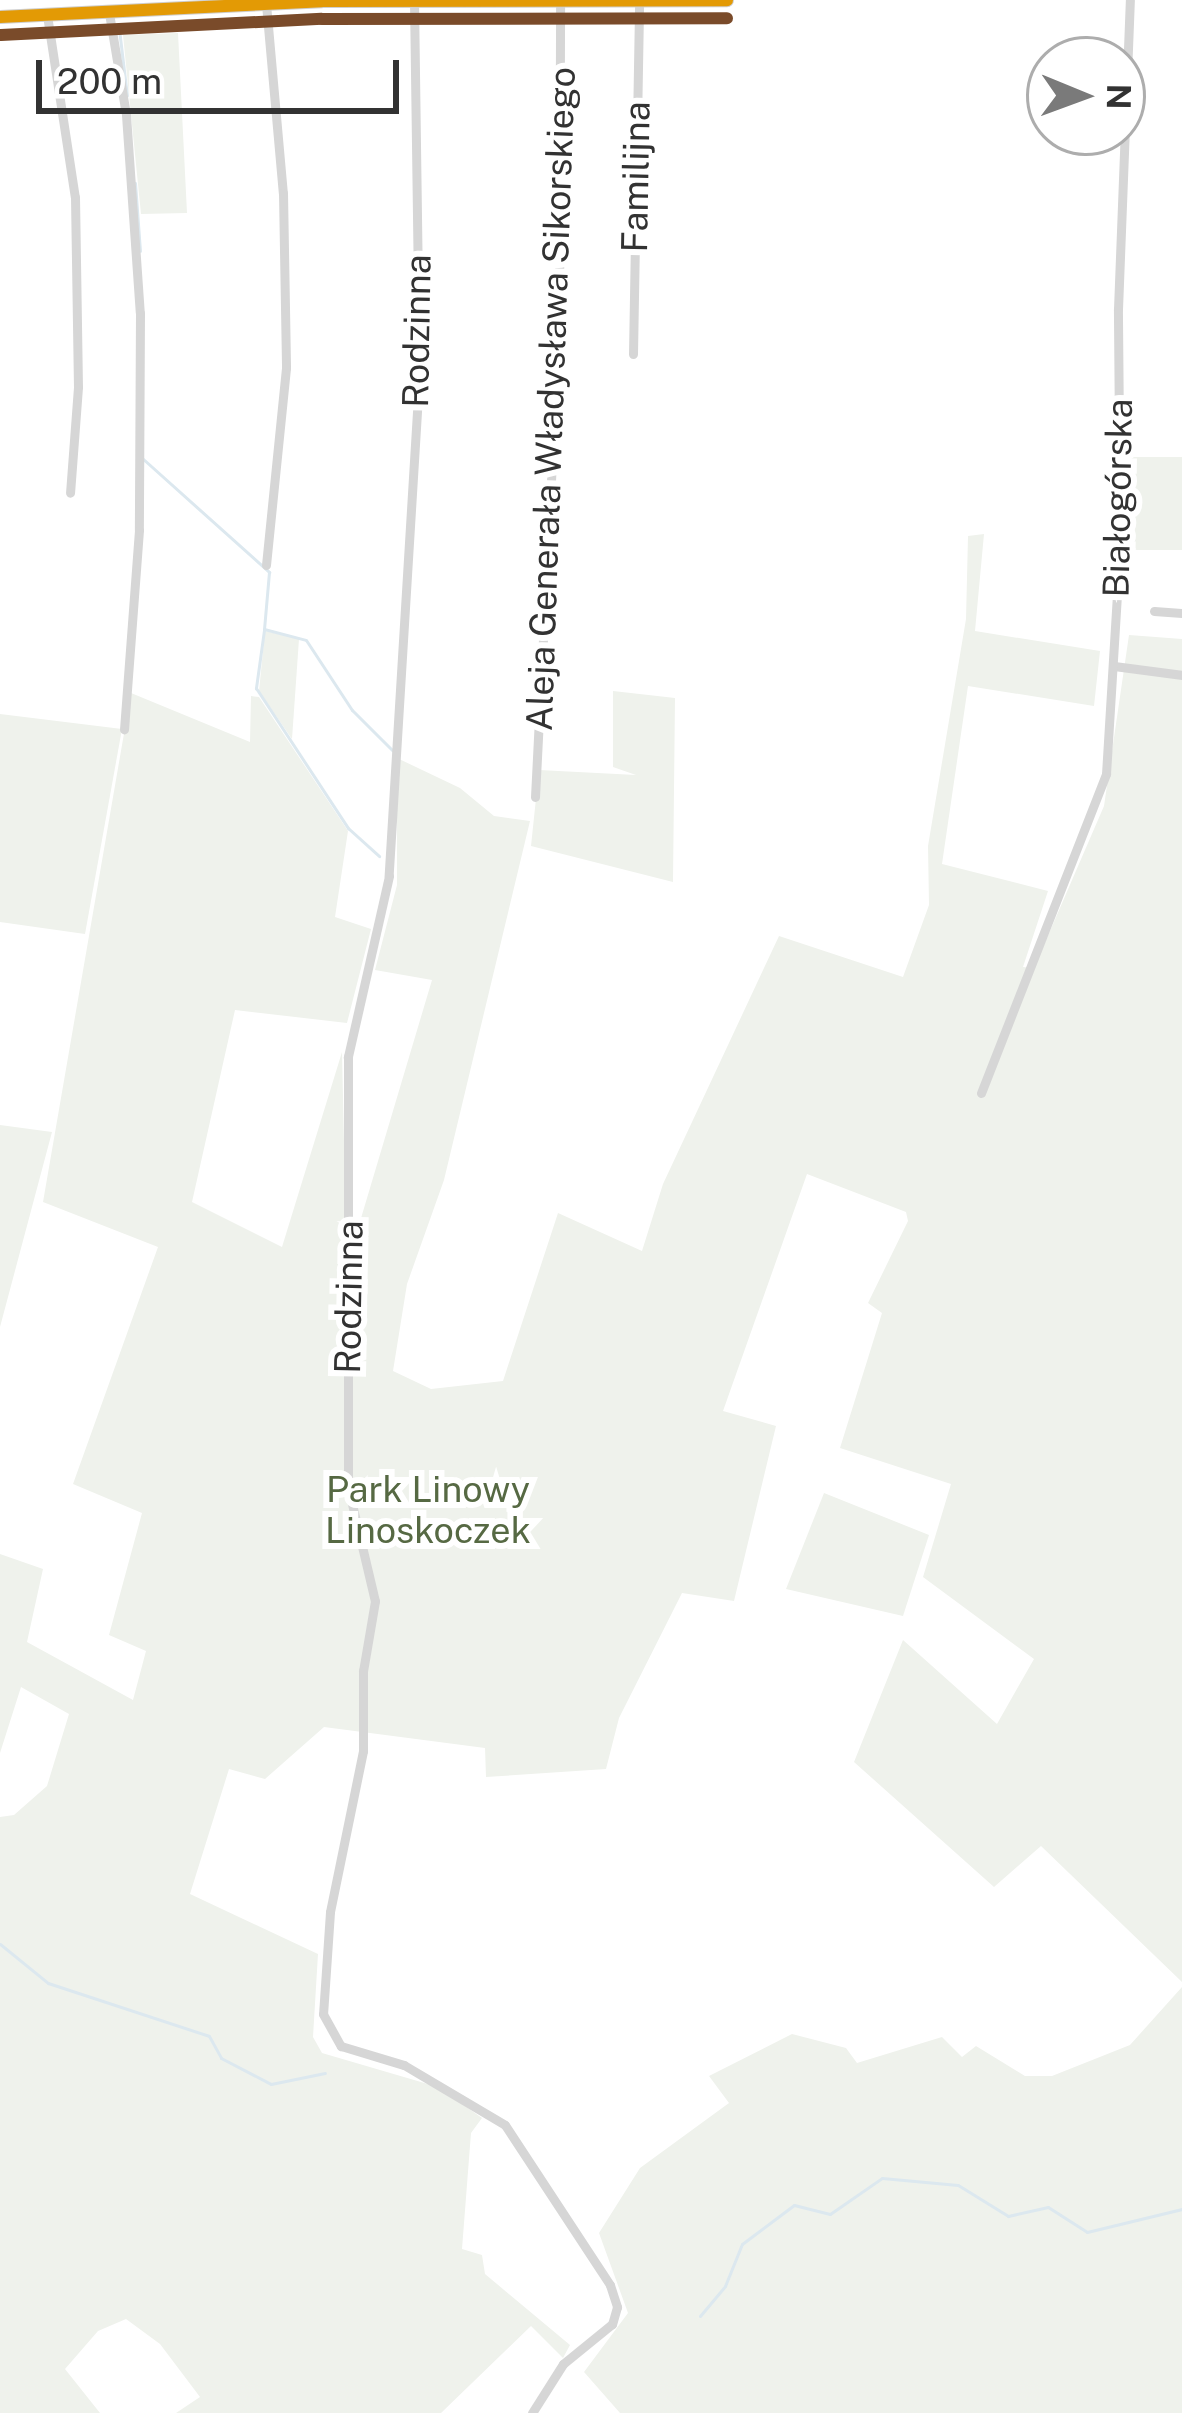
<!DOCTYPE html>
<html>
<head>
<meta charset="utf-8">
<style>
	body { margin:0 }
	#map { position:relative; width:1182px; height:2413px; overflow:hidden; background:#fff; font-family:"Public Sans",sans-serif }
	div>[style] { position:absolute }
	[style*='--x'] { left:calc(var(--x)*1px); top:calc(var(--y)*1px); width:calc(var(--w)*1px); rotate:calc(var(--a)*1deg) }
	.green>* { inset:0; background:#eff2ec; transform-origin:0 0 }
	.stream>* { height:3px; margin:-1.5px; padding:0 1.5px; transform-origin:1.5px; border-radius:1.5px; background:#dce8ef }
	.street>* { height:9px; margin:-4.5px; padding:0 4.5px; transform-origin:4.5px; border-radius:4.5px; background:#d6d6d6 }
	.secondary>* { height:14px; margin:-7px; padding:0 7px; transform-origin:7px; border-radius:7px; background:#cfcfcf }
	.bus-1>* { height:12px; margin:-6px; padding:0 6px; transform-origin:6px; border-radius:6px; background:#e39a05 }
	.bus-2>* { height:12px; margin:-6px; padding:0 6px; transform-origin:6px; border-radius:6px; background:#7a4b2a }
	span { translate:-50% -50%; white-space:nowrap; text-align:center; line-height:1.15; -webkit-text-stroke:12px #fff; paint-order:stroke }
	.street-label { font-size:36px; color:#323232 }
	.park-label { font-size:36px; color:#566943 }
	.north { position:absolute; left:1026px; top:36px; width:120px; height:120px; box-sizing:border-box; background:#fff; border:3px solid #adadad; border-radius:50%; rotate:91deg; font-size:33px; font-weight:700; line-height:48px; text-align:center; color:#323232 }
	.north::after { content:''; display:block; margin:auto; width:42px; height:54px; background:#7a7a7a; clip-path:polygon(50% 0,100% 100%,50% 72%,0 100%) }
	.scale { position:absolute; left:36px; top:60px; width:363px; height:54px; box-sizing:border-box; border:6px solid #323232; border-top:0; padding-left:15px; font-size:36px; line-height:42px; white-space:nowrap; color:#323232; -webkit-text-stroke:9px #fff; paint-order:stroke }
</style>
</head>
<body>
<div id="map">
	<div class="green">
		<i style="clip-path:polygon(178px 33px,187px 213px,141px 214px,123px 35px)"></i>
		<i style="left:1125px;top:457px;width:57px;height:93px"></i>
		<i style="clip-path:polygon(984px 534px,975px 631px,1100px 651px,1094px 706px,968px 686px,942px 864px,1048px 891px,1023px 967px,1034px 968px,1104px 806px,1129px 635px,1182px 639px,1182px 1982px,1041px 1846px,994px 1887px,854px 1762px,903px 1640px,997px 1724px,1034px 1659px,923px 1577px,951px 1484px,840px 1448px,882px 1313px,868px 1303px,908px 1221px,906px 1212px,807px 1174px,723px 1411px,776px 1426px,734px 1601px,682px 1593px,619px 1718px,606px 1769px,486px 1777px,485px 1748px,324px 1727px,265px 1779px,229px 1769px,190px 1894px,318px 1954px,313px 2037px,322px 2053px,438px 2087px,482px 2118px,471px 2133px,462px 2249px,482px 2255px,485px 2274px,570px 2345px,563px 2358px,531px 2326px,441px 2413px,176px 2413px,200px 2397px,160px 2344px,126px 2319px,98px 2331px,65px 2369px,100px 2413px,0 2413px,0 1817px,14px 1815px,47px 1786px,69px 1714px,21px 1687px,0 1753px,0 1554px,43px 1569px,27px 1642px,133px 1700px,146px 1651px,109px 1635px,142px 1513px,73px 1484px,158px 1247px,43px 1202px,131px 693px,250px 742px,251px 696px,259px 697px,348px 831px,335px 917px,371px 929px,347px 1023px,235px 1010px,192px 1202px,282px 1247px,342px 1052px,349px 1367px,356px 1235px,432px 980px,375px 970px,397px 885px,397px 758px,460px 788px,494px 816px,530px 821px,444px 1180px,407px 1284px,393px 1371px,431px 1389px,503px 1381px,558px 1213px,642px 1251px,663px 1184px,779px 936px,903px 977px,929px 905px,928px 846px,966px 619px,968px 536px)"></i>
		<i style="clip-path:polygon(265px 631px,299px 639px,292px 739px,259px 691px)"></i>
		<i style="clip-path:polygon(613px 691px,675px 698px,673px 882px,531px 846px,539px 770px,636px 775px,613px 767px)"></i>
		<i style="clip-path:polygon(0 714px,122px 729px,85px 934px,0 922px)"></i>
		<i style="clip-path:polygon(0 1125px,52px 1132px,0 1327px)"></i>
		<i style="clip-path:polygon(824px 1493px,929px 1535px,903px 1616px,786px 1589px)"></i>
		<i style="clip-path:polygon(1182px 1987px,1182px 2413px,620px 2413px,584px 2372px,628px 2313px,599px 2233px,640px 2168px,729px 2103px,709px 2076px,792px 2034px,846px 2048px,857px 2063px,942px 2037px,962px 2057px,976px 2046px,1025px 2076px,1052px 2076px,1130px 2045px)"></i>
	</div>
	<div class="stream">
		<i style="--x:119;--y:29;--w:67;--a:83.2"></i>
		<i style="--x:135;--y:183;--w:68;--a:85.8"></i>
		<i style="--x:142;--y:458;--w:171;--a:41.9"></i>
		<i style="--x:269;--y:572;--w:57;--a:95"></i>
		<i style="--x:264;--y:629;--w:43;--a:14.7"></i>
		<i style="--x:306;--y:640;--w:84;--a:56.7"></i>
		<i style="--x:352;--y:710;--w:57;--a:45"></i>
		<i style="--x:264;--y:630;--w:59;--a:97.9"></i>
		<i style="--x:256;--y:688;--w:168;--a:56.7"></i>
		<i style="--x:348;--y:828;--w:42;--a:42.1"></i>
		<i style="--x:0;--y:1944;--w:62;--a:39.1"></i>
		<i style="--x:48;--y:1983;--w:169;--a:18.2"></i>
		<i style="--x:209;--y:2036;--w:25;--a:61"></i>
		<i style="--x:221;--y:2058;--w:56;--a:27.5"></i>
		<i style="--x:271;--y:2084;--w:55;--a:-11.5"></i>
		<i style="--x:700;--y:2316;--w:39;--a:-50"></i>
		<i style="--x:725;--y:2286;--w:45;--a:-68"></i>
		<i style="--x:742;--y:2244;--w:65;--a:-36.9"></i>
		<i style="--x:794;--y:2205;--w:37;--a:14"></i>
		<i style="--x:830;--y:2214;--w:63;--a:-34.7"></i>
		<i style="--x:882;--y:2178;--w:76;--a:5.3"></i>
		<i style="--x:958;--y:2185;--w:59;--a:31.8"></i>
		<i style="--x:1008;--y:2216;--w:41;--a:-12.7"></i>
		<i style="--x:1048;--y:2207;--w:46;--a:32.7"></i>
		<i style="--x:1087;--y:2232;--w:98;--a:-13.6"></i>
	</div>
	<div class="street">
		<i style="--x:414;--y:1;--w:378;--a:89.2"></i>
		<i style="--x:419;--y:379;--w:498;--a:93.5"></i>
		<i style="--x:389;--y:876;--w:186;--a:102.8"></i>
		<i style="--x:348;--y:1057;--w:430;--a:90"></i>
		<i style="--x:348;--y:1487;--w:117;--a:76.7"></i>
		<i style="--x:375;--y:1601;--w:71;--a:99.7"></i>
		<i style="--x:363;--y:1671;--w:80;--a:90"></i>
		<i style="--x:363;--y:1751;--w:164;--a:101.6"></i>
		<i style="--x:330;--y:1912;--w:102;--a:93.9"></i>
		<i style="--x:323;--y:2014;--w:37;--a:61"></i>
		<i style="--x:341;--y:2046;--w:66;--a:16.8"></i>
		<i style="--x:404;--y:2065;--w:117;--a:30.7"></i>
		<i style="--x:505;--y:2125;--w:191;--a:56.7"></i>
		<i style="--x:610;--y:2285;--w:23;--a:72"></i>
		<i style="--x:617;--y:2307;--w:18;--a:106"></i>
		<i style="--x:612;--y:2324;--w:63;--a:140.8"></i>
		<i style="--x:563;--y:2364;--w:58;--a:122.3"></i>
		<i style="--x:266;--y:4;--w:190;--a:84.9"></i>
		<i style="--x:283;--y:193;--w:175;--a:89"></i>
		<i style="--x:286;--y:368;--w:198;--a:95.8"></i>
		<i style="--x:109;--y:13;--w:103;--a:80.5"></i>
		<i style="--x:126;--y:115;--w:198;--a:86"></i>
		<i style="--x:140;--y:313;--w:217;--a:90.3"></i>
		<i style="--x:139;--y:530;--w:200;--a:94.3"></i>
		<i style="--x:47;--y:15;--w:184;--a:81.3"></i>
		<i style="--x:75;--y:197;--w:190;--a:89.1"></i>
		<i style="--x:78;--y:387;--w:106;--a:94.3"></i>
		<i style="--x:633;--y:354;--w:354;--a:-89"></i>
		<i style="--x:1154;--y:611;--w:28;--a:4"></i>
		<i style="--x:1114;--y:666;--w:69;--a:7.5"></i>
		<i style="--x:535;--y:797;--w:475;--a:-87.1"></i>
		<i style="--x:559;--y:323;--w:323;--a:-89.8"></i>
		<i style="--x:981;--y:1093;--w:343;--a:-68.6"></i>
		<i style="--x:1106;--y:774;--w:226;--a:-86.5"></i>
		<i style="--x:1120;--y:548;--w:239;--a:-90.5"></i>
		<i style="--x:1118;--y:309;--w:309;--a:-87.8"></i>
	</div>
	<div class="secondary">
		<i style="--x:0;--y:17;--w:322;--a:-2.8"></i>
		<i style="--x:322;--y:1;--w:405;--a:-0.1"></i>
	</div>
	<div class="bus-1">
		<i style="--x:0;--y:17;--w:322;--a:-2.8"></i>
		<i style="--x:322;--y:1;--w:405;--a:-0.1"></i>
	</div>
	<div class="bus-2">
		<i style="--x:1;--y:35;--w:321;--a:-2.9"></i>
		<i style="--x:322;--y:19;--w:405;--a:-0.1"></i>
	</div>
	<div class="street-label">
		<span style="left:636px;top:177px;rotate:-89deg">Familijna</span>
		<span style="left:417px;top:331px;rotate:-89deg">Rodzinna</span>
		<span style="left:551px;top:399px;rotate:-88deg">Aleja Generała Władysława Sikorskiego</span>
		<span style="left:1118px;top:498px;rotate:-89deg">Białogórska</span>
		<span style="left:349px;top:1297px;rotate:-89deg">Rodzinna</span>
	</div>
	<div class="park-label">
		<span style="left:428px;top:1510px">Park Linowy<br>Linoskoczek</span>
	</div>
	<div class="north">N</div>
	<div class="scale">200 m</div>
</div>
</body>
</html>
